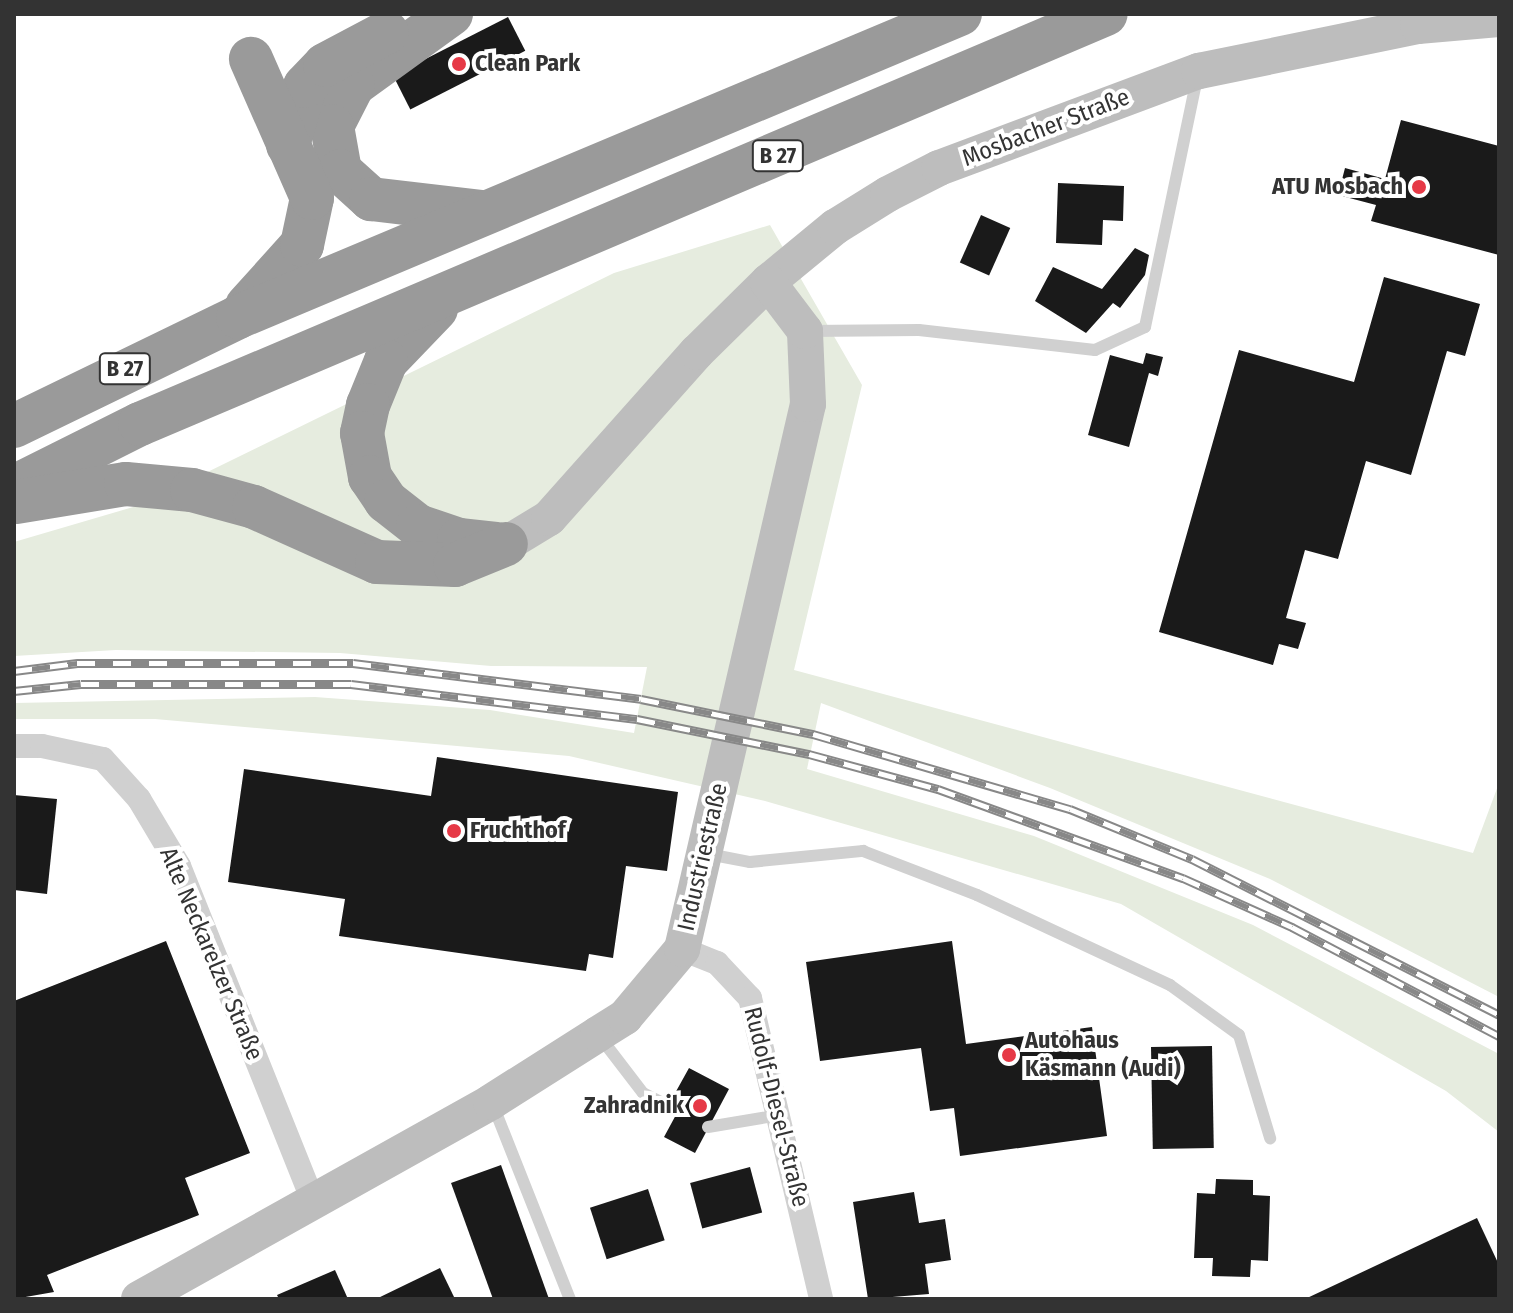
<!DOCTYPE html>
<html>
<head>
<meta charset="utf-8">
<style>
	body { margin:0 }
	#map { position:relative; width:1513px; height:1313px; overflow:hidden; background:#fff; font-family:"Fira Sans Condensed",sans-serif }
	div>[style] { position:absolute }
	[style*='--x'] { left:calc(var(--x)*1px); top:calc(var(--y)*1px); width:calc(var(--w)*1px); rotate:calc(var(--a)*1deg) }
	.green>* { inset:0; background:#e6ecdf }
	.building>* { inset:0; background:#1a1a1a; transform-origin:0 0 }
	.lane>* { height:12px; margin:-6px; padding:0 6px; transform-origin:6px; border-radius:6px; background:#d0d0d0 }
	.street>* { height:24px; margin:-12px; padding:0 12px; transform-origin:12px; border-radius:12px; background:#d0d0d0 }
	.secondary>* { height:36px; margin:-18px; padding:0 18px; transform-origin:18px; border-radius:18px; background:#bdbdbd }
	.highway>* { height:44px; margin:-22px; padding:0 22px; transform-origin:22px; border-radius:22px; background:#9a9a9a }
	.rail>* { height:9px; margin-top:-4.5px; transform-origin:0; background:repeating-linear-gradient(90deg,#fff 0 18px,#888 0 36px); box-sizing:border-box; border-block:2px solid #888 }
	.dots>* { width:22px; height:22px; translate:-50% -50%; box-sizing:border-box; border:4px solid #fff; border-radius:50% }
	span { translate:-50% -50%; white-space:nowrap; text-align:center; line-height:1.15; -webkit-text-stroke:8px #fff; paint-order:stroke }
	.shield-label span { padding:2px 6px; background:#fff; border:2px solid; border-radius:6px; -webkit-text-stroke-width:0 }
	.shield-label { font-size:22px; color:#333; font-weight:700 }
	.poi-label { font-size:24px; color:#333; font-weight:700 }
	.left { translate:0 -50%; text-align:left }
	.right { translate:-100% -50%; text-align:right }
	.street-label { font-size:24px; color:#333 }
	.frame { position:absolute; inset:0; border:16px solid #333; pointer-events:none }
</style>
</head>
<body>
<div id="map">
	<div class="green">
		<i style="clip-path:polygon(770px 225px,862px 385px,794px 670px,1473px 853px,1499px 783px,1499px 997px,1270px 879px,1050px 788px,821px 703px,807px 769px,1034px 836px,1253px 925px,1499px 1054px,1499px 1132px,1446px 1091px,1121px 904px,765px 801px,569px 756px,155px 719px,14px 719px,14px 703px,315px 697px,490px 710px,634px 733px,647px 667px,491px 666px,340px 653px,116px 650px,14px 656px,14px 542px,140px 505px,614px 273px)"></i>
	</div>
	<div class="building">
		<i style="left:508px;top:17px;width:38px;height:129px;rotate:63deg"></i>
		<i style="clip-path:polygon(1401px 120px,1499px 146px,1499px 255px,1371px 221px,1376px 205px,1338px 195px,1345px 168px,1385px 179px)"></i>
		<i style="clip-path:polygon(1058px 183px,1124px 186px,1123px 221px,1103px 220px,1102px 245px,1056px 243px)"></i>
		<i style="left:981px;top:215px;width:32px;height:52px;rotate:24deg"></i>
		<i style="clip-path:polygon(1135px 248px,1149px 255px,1145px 275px,1120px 308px,1113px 303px,1086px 333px,1035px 301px,1053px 267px,1102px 289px)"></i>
		<i style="clip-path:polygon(1384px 277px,1480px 304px,1465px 356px,1447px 351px,1411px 475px,1366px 461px,1338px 559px,1305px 550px,1286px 618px,1306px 623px,1298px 649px,1279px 644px,1273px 665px,1159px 632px,1239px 350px,1354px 382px)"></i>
		<i style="clip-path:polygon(1146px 353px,1163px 357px,1158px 376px,1149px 373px,1129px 447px,1088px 435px,1110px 355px,1143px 364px)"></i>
		<i style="clip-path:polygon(437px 757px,678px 792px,667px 871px,626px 866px,613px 958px,589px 954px,586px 971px,339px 936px,345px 899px,228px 882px,244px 769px,431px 796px)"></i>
		<i style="clip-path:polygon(14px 795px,57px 799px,47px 894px,14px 890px)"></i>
		<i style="clip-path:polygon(166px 941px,250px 1153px,185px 1178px,199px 1215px,47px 1275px,54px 1292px,14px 1299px,14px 1001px)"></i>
		<i style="clip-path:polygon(952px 941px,966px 1044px,1092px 1027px,1107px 1136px,960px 1156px,954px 1108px,930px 1111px,921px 1048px,820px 1061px,806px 962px)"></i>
		<i style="left:1212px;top:1046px;width:102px;height:61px;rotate:89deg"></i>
		<i style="clip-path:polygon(689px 1068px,729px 1089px,695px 1153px,664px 1137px,684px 1100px,674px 1095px)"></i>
		<i style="clip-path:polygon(501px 1165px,549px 1299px,493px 1299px,451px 1183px)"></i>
		<i style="left:750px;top:1167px;width:47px;height:62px;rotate:75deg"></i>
		<i style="clip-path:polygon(1216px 1179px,1253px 1180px,1253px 1195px,1270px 1196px,1268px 1261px,1251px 1260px,1250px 1277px,1212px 1276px,1213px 1258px,1194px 1258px,1197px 1193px,1215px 1194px)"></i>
		<i style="left:648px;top:1189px;width:54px;height:61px;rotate:72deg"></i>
		<i style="clip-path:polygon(914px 1192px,919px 1223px,945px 1219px,951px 1260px,925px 1264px,929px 1294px,868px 1299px,853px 1202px)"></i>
		<i style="clip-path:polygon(1477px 1218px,1499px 1265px,1499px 1299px,1305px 1299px)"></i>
		<i style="clip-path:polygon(440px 1268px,455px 1299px,376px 1299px)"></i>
		<i style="clip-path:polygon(335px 1270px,348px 1299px,279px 1299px,277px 1295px)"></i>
	</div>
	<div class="lane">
		<i style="--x:808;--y:331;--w:111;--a:-0.5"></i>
		<i style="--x:919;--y:330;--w:177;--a:6.5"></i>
		<i style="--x:1095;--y:350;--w:55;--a:-24.7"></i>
		<i style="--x:1145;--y:327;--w:254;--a:-78.2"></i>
		<i style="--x:708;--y:854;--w:43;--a:10.8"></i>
		<i style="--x:750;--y:862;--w:114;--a:-5.6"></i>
		<i style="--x:863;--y:851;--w:122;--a:21.1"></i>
		<i style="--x:977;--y:895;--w:213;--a:25"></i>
		<i style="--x:1170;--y:985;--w:85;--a:35.9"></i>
		<i style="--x:1239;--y:1035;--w:108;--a:73.2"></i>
		<i style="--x:600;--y:1037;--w:71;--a:52.5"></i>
		<i style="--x:643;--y:1093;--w:39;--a:27"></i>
		<i style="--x:493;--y:1105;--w:209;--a:68.4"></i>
		<i style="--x:708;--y:1127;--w:73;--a:-9.5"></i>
	</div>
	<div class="street">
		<i style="--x:14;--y:746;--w:28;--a:0"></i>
		<i style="--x:42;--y:746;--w:62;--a:12"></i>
		<i style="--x:103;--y:759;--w:54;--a:48"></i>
		<i style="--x:139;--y:799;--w:78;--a:59.2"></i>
		<i style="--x:179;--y:866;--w:361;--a:68.2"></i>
		<i style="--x:682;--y:949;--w:38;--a:22"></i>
		<i style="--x:717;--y:963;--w:48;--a:46.7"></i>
		<i style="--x:750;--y:998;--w:309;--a:76.7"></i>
	</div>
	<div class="secondary">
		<i style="--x:506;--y:544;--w:50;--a:-31.2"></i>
		<i style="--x:549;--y:518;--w:222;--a:-48.3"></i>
		<i style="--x:697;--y:352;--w:100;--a:-44.6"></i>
		<i style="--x:768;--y:282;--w:87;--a:-39.4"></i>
		<i style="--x:835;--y:227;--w:62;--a:-31.9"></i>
		<i style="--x:888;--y:194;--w:57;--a:-27"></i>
		<i style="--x:939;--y:168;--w:278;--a:-20.5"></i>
		<i style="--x:1199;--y:71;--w:224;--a:-11.6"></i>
		<i style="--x:1418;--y:26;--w:81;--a:-4.9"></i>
		<i style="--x:139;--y:1299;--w:403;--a:-29.2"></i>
		<i style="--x:491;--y:1102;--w:127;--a:-32.4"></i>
		<i style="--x:598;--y:1034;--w:32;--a:-32"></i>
		<i style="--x:625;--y:1017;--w:89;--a:-50"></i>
		<i style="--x:682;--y:949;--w:559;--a:-76.98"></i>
		<i style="--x:808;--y:404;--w:73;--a:-92.4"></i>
		<i style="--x:805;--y:331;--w:61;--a:-127.1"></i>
	</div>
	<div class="highway">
		<i style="--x:451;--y:14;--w:121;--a:144.1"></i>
		<i style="--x:353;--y:85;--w:46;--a:117.1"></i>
		<i style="--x:332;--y:126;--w:46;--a:79.9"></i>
		<i style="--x:340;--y:171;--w:42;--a:42.1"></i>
		<i style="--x:371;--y:199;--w:112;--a:6.7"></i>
		<i style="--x:288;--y:145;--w:61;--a:-73.9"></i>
		<i style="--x:305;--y:86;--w:29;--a:-46"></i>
		<i style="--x:325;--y:65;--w:70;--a:-28"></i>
		<i style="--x:247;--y:306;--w:82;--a:-48"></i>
		<i style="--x:302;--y:245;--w:48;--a:-78"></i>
		<i style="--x:312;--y:198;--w:152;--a:-113.7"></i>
		<i style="--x:436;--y:309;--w:72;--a:133.9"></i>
		<i style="--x:386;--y:361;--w:48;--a:112.2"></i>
		<i style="--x:368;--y:405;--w:29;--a:102"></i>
		<i style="--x:362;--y:433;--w:45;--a:79.7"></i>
		<i style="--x:370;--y:477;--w:29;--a:56"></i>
		<i style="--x:386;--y:501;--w:41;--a:38"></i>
		<i style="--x:418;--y:526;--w:43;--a:18.9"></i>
		<i style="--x:459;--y:540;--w:37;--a:6"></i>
		<i style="--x:14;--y:426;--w:249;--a:-25.9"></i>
		<i style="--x:238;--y:317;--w:783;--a:-22.77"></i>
		<i style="--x:14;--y:487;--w:141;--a:-26.6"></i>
		<i style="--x:140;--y:424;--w:1049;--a:-23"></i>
		<i style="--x:16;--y:502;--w:111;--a:-9.3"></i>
		<i style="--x:126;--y:484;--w:66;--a:5.2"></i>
		<i style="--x:192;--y:490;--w:64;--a:15.3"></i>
		<i style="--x:254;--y:507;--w:135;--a:24.1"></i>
		<i style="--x:377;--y:562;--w:78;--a:2.2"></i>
		<i style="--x:455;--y:565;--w:55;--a:-22.4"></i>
	</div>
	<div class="rail">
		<i style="--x:14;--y:671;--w:64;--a:-7.2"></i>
		<i style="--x:77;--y:663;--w:276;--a:0"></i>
		<i style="--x:353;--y:663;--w:290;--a:7.1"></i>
		<i style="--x:641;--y:699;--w:176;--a:11.5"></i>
		<i style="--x:813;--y:734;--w:268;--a:16.3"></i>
		<i style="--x:1070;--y:809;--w:132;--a:22.3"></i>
		<i style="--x:1192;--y:859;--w:344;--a:26.9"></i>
		<i style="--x:14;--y:691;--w:67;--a:-6"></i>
		<i style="--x:81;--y:684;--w:270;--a:0"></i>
		<i style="--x:351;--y:684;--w:288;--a:7"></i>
		<i style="--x:637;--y:719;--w:176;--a:11.5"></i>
		<i style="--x:809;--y:754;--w:134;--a:15.2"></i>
		<i style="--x:938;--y:789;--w:261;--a:20"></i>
		<i style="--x:1183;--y:878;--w:120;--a:24.2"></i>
		<i style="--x:1292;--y:927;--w:234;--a:27.8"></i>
	</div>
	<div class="dots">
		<i style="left:459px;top:64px;background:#e63946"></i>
		<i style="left:1419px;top:187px;background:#e63946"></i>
		<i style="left:454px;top:831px;background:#e63946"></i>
		<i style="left:1009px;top:1055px;background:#e63946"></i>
		<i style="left:700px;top:1106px;background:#e63946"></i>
	</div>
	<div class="shield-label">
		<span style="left:778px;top:156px">B 27</span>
		<span style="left:125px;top:369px">B 27</span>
	</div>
	<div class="poi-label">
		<span class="left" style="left:475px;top:64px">Clean Park</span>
		<span class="right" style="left:1403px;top:187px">ATU Mosbach</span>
		<span class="left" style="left:470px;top:831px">Fruchthof</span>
		<span class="left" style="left:1025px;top:1055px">Autohaus<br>Käsmann (Audi)</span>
		<span class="right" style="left:684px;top:1106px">Zahradnik</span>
	</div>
	<div class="street-label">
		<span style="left:1046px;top:128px;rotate:-21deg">Mosbacher Straße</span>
		<span style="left:703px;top:857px;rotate:-77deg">Industriestraße</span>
		<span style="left:211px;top:954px;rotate:67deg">Alte Neckarelzer Straße</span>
		<span style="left:776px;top:1107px;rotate:76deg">Rudolf-Diesel-Straße</span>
	</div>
	<div class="frame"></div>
</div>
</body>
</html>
